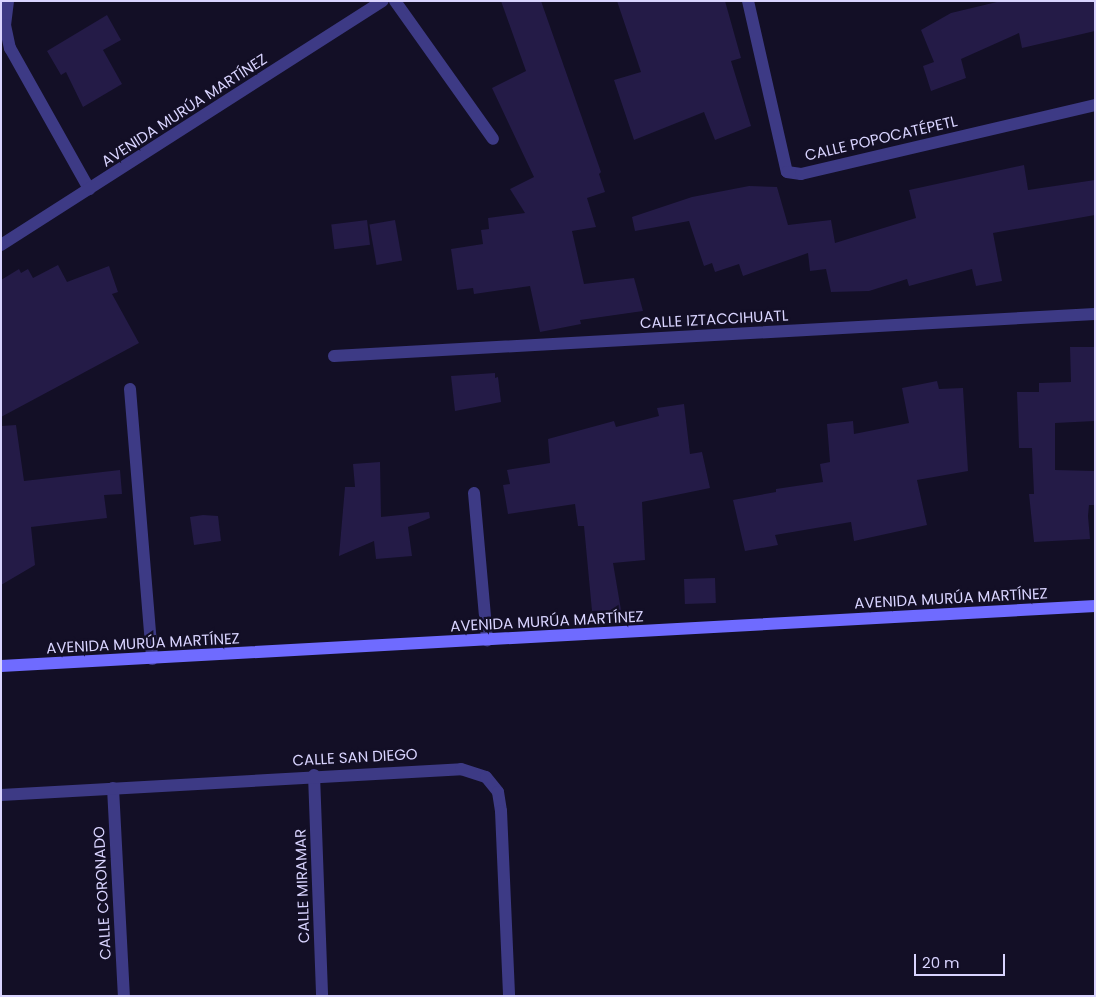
<!DOCTYPE html>
<html>
<head>
<meta charset="utf-8">
<style>
	body { margin:0 }
	#map { position:relative; width:1096px; height:997px; overflow:hidden; background:#130f26; font-family:Poppins,sans-serif }
	div>[style] { position:absolute }
	[style*='--x'] { left:calc(var(--x)*1px); top:calc(var(--y)*1px); width:calc(var(--w)*1px); rotate:calc(var(--a)*1deg) }
	.building>* { inset:0; background:#241b47; transform-origin:0 0 }
	.lane>* { height:12px; margin:-6px; padding:0 6px; transform-origin:6px; border-radius:6px; background:#3d3a85 }
	.street>* { height:12px; margin:-6px; padding:0 6px; transform-origin:6px; border-radius:6px; background:#3d3a85 }
	.secondary>* { height:12px; margin:-6px; padding:0 6px; transform-origin:6px; border-radius:6px; background:#6f6bff }
	span { translate:-50% -50%; white-space:nowrap; text-align:center; line-height:1.15; -webkit-text-stroke:4.5px #130f26; paint-order:stroke }
	.street-label { font-size:15px; color:#d9d4ff }
	.frame { position:absolute; inset:0; border:2px solid #d9d4ff; pointer-events:none }
	.scale { position:absolute; left:914px; top:954px; width:91px; height:22px; box-sizing:border-box; border:2px solid #d9d4ff; border-top:0; padding-left:6px; font-size:15px; line-height:18px; white-space:nowrap; color:#d9d4ff; -webkit-text-stroke:4px #130f26; paint-order:stroke }
</style>
</head>
<body>
<div id="map">
	<div class="building">
		<i style="clip-path:polygon(501px 1px,541px 1px,601px 172px,599px 174px,605px 192px,587px 198px,596px 227px,572px 231px,584px 284px,634px 278px,643px 311px,580px 320px,581px 324px,540px 332px,530px 286px,474px 294px,473px 288px,457px 290px,451px 249px,483px 244px,481px 230px,489px 229px,488px 218px,525px 213px,510px 189px,534px 177px,492px 88px,526px 71px)"></i>
		<i style="clip-path:polygon(617px 1px,725px 1px,741px 58px,731px 61px,751px 126px,715px 140px,704px 112px,634px 140px,614px 80px,641px 72px)"></i>
		<i style="clip-path:polygon(1001px 1px,1095px 1px,1095px 31px,1022px 48px,1019px 33px,961px 59px,966px 78px,931px 91px,923px 66px,934px 62px,921px 30px,951px 13px)"></i>
		<i style="clip-path:polygon(107px 15px,121px 40px,103px 50px,122px 84px,83px 107px,66px 72px,61px 75px,47px 51px)"></i>
		<i style="clip-path:polygon(1024px 165px,1028px 190px,1095px 180px,1095px 215px,993px 233px,1002px 281px,976px 286px,972px 269px,909px 286px,907px 279px,869px 291px,831px 292px,826px 269px,810px 271px,808px 253px,743px 276px,739px 264px,715px 272px,712px 263px,704px 266px,689px 221px,635px 231px,632px 217px,692px 197px,749px 186px,777px 187px,788px 225px,831px 220px,835px 243px,916px 218px,909px 190px)"></i>
		<i style="left:367px;top:220px;width:25px;height:36px;rotate:83deg"></i>
		<i style="left:395px;top:220px;width:41px;height:26px;rotate:80deg"></i>
		<i style="clip-path:polygon(58px 265px,67px 282px,109px 266px,118px 292px,112px 294px,139px 343px,1px 417px,1px 280px,19px 269px,21px 273px,28px 269px,33px 278px)"></i>
		<i style="clip-path:polygon(1070px 347px,1095px 347px,1095px 421px,1055px 423px,1055px 470px,1094px 471px,1095px 505px,1089px 505px,1088px 516px,1090px 539px,1034px 542px,1029px 494px,1034px 494px,1032px 448px,1019px 448px,1017px 392px,1039px 392px,1039px 383px,1071px 382px)"></i>
		<i style="clip-path:polygon(495px 373px,495px 378px,498px 377px,501px 402px,455px 411px,451px 376px)"></i>
		<i style="clip-path:polygon(937px 381px,939px 389px,963px 388px,968px 471px,917px 480px,927px 525px,854px 541px,851px 522px,775px 535px,778px 545px,745px 551px,733px 500px,776px 492px,776px 489px,823px 482px,820px 464px,830px 462px,827px 424px,853px 421px,854px 434px,909px 423px,902px 388px)"></i>
		<i style="clip-path:polygon(684px 404px,690px 454px,702px 452px,710px 488px,642px 502px,645px 560px,613px 563px,621px 610px,592px 611px,584px 526px,578px 526px,575px 504px,508px 514px,503px 485px,510px 484px,507px 470px,550px 463px,548px 439px,614px 421px,616px 427px,659px 416px,657px 408px)"></i>
		<i style="clip-path:polygon(16px 425px,24px 481px,120px 470px,122px 494px,104px 495px,107px 518px,31px 527px,35px 565px,1px 585px,1px 426px)"></i>
		<i style="clip-path:polygon(380px 462px,381px 517px,429px 512px,430px 518px,408px 527px,412px 556px,376px 559px,374px 541px,339px 556px,345px 487px,355px 487px,353px 464px)"></i>
		<i style="clip-path:polygon(203px 515px,218px 516px,221px 541px,194px 545px,190px 517px)"></i>
		<i style="left:715px;top:578px;width:25px;height:31px;rotate:88deg"></i>
	</div>
	<div class="lane">
		<i style="--x:474;--y:493;--w:148;--a:84.9"></i>
	</div>
	<div class="street">
		<i style="--x:8;--y:1;--w:24;--a:97"></i>
		<i style="--x:5;--y:25;--w:24;--a:78"></i>
		<i style="--x:10;--y:48;--w:162;--a:60.7"></i>
		<i style="--x:395;--y:1;--w:169;--a:54.6"></i>
		<i style="--x:748;--y:1;--w:175;--a:77.2"></i>
		<i style="--x:787;--y:172;--w:14;--a:8"></i>
		<i style="--x:801;--y:174;--w:302;--a:-13.2"></i>
		<i style="--x:1;--y:245;--w:453;--a:-32.6"></i>
		<i style="--x:334;--y:356;--w:762;--a:-3.16"></i>
		<i style="--x:130;--y:389;--w:271;--a:85.3"></i>
		<i style="--x:314;--y:775;--w:221;--a:87.9"></i>
		<i style="--x:113;--y:788;--w:208;--a:87"></i>
		<i style="--x:1;--y:795;--w:461;--a:-3.2"></i>
		<i style="--x:461;--y:769;--w:26;--a:18"></i>
		<i style="--x:486;--y:777;--w:19;--a:51"></i>
		<i style="--x:498;--y:792;--w:19;--a:81"></i>
		<i style="--x:501;--y:811;--w:185;--a:87.5"></i>
	</div>
	<div class="secondary">
		<i style="--x:1;--y:666;--w:1096;--a:-3.14"></i>
	</div>
	<div class="street-label">
		<span style="left:184px;top:110px;rotate:-33deg">AVENIDA MURÚA MARTÍNEZ</span>
		<span style="left:881px;top:138px;rotate:-13deg">CALLE POPOCATÉPETL</span>
		<span style="left:714px;top:319px;rotate:-3deg">CALLE IZTACCIHUATL</span>
		<span style="left:951px;top:598px;rotate:-3deg">AVENIDA MURÚA MARTÍNEZ</span>
		<span style="left:547px;top:621px;rotate:-3deg">AVENIDA MURÚA MARTÍNEZ</span>
		<span style="left:143px;top:643px;rotate:-3deg">AVENIDA MURÚA MARTÍNEZ</span>
		<span style="left:355px;top:757px;rotate:-3deg">CALLE SAN DIEGO</span>
		<span style="left:302px;top:886px;rotate:-92deg">CALLE MIRAMAR</span>
		<span style="left:102px;top:893px;rotate:-93deg">CALLE CORONADO</span>
	</div>
	<div class="frame"></div>
	<div class="scale">20 m</div>
</div>
</body>
</html>
